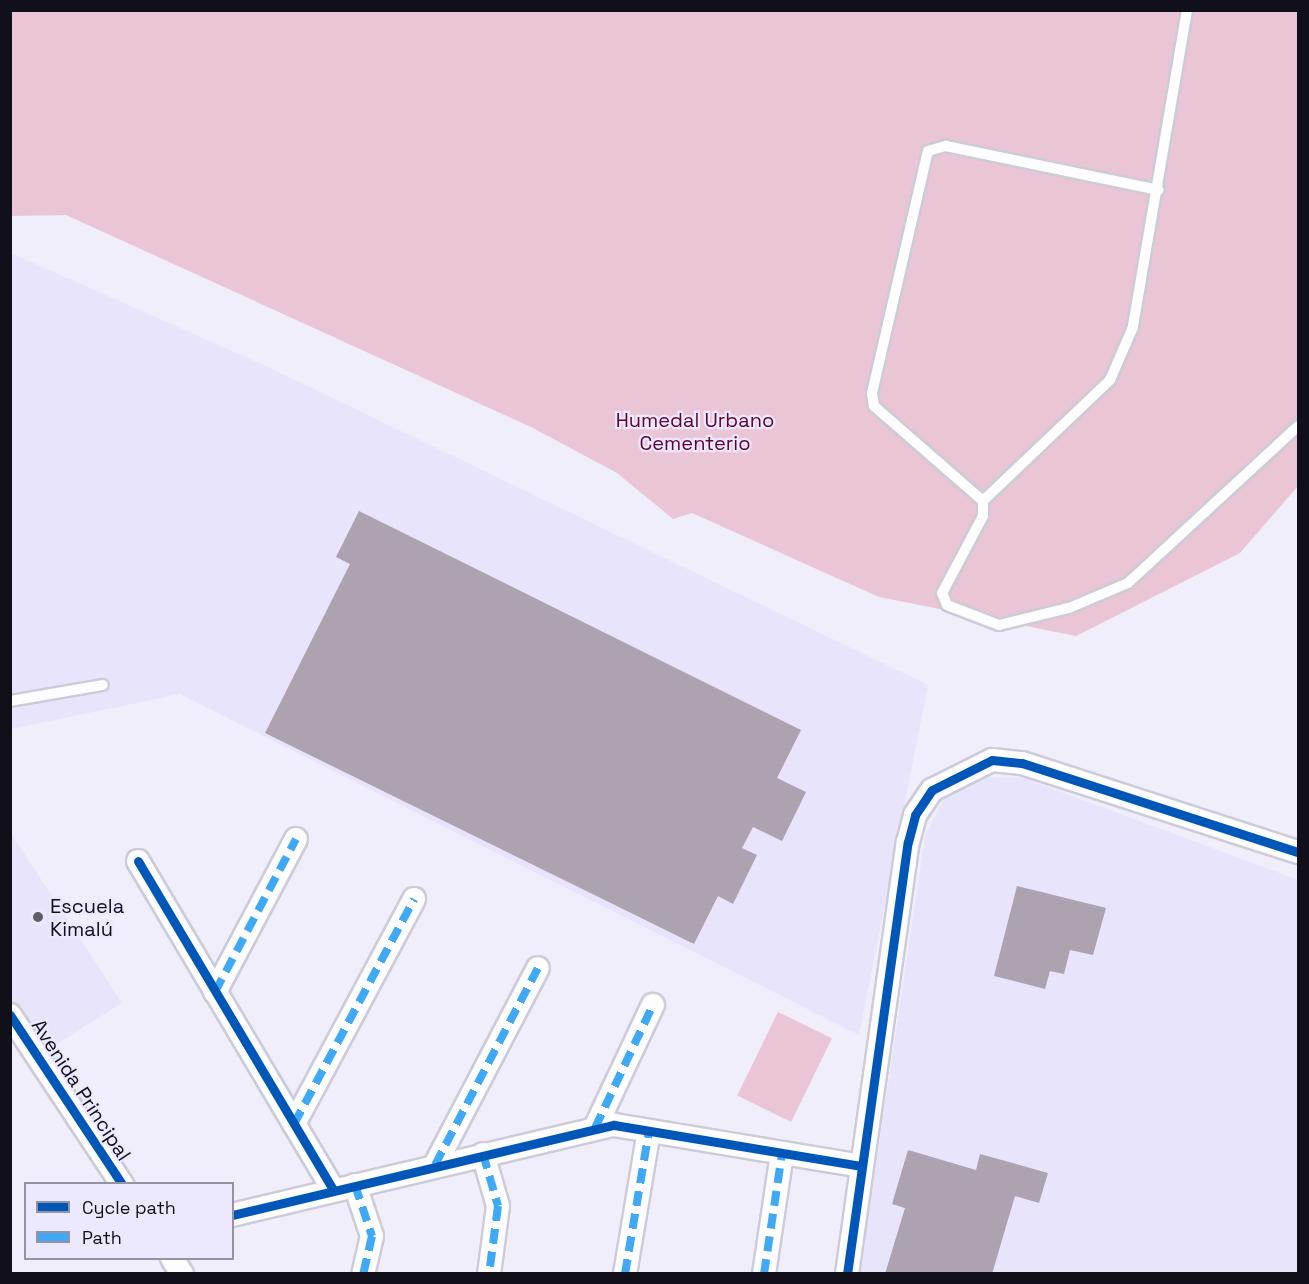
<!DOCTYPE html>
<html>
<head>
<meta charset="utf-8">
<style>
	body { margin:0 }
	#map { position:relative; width:1309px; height:1284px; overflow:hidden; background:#f0eefa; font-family:"Space Grotesk",sans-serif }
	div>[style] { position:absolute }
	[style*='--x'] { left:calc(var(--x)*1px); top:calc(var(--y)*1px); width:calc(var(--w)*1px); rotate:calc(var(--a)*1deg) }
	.built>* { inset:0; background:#e7e4fb }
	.green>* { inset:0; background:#e9c5d5; transform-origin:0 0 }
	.building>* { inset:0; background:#aca2b0 }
	.roads { filter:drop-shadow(2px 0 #cdcbd7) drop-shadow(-2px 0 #cdcbd7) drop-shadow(0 2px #cdcbd7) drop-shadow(0 -2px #cdcbd7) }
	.lane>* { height:10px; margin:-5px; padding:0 5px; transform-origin:5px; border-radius:5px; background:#fdfcfe }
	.street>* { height:22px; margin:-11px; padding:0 11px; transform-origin:11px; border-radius:11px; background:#fdfcfe }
	.quiet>* { height:8px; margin-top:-4px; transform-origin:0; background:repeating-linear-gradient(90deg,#3fa9f5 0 15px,transparent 0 23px) }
	.cycleway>* { height:9px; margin:-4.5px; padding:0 4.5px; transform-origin:4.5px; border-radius:4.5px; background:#0057b8 }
	.dots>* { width:16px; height:16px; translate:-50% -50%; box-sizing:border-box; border:3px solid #ece9ff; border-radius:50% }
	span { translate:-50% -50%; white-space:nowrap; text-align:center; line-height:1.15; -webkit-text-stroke:4.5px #ece9ff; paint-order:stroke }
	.park-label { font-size:20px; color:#610131 }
	.poi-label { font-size:20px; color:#110f1a }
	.left { translate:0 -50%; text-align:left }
	.street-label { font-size:20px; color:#110f1a }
	.frame { position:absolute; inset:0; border:12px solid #110f1a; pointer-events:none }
	.legend { position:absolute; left:24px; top:1182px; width:210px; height:78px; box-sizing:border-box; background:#ece9ff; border:2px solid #9492a3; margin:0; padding:8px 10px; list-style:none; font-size:18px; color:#110f1a }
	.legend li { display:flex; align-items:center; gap:12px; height:30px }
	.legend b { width:30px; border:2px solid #9492a3 }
</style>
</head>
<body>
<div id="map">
	<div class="built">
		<i style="clip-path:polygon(11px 253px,268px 367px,928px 685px,859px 1035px,180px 694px,11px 729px)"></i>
		<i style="clip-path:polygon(977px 777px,1023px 778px,1298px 880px,1298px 1273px,860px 1274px,925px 836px,946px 794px)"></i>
		<i style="clip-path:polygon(10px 832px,122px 1003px,37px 1056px,11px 1013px)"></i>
	</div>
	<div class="green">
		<i style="clip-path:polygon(10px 11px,1298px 11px,1298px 486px,1240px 553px,1076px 636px,879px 597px,692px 513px,673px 519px,617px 473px,531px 427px,66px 215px,11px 216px)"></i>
		<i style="left:778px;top:1012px;width:60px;height:93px;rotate:26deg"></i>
	</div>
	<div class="building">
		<i style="clip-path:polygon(359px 511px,801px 730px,777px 778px,806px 792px,782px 841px,753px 827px,742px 848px,757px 855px,733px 904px,718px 896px,694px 944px,265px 733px,350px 564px,336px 557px)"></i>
		<i style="clip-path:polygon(1017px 886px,1106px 908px,1093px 955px,1070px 950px,1064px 974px,1050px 971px,1045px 989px,994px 976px)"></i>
		<i style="clip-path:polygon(908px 1150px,976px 1170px,980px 1154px,1048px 1173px,1039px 1203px,1015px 1196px,992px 1274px,885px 1274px,905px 1208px,892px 1204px)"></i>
	</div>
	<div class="roads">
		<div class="lane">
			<i style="--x:1187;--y:10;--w:322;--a:99.7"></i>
			<i style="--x:1133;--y:327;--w:58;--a:113.5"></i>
			<i style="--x:1110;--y:380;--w:175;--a:136.4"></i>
			<i style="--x:983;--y:501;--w:15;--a:90"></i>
			<i style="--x:983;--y:516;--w:87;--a:118"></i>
			<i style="--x:942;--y:593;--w:13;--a:67"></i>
			<i style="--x:947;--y:605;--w:56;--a:21"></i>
			<i style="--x:999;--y:625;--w:72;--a:-13.7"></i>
			<i style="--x:1069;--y:608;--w:64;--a:-23"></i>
			<i style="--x:1128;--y:583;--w:231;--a:-42.7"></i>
			<i style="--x:983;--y:501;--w:145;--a:-138.9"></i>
			<i style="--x:874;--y:406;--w:13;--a:-99"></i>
			<i style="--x:872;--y:393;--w:248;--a:-77"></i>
			<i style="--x:928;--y:151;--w:19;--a:-16"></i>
			<i style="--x:946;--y:146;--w:217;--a:11.7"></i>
			<i style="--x:10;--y:701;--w:94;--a:-9.8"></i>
		</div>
		<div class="street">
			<i style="--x:138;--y:861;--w:382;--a:59.3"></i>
			<i style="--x:215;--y:992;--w:173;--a:-62.1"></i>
			<i style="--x:10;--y:1015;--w:203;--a:56.5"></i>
			<i style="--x:294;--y:1124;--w:255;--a:-61.9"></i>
			<i style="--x:595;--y:1128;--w:136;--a:-64.8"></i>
			<i style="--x:483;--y:1154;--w:54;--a:73.9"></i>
			<i style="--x:498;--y:1206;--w:69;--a:97.5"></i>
			<i style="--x:435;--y:1165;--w:222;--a:-62.4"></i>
			<i style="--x:355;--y:1185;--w:54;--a:71.6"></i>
			<i style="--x:372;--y:1236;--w:39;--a:103"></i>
			<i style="--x:232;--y:1215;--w:392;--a:-13.3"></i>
			<i style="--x:614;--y:1125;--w:250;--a:9.4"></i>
			<i style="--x:172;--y:1258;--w:19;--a:58"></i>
			<i style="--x:625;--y:1274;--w:145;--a:-80.5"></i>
			<i style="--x:764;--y:1274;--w:122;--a:-81.5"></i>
			<i style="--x:847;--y:1274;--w:436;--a:-82"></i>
			<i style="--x:908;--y:842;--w:28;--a:-75"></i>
			<i style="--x:915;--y:815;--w:30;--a:-56"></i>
			<i style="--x:932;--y:790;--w:67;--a:-26.6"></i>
			<i style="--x:992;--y:760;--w:30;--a:6"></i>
			<i style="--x:1022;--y:763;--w:290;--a:17.9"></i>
		</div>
	</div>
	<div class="quiet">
		<i style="--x:215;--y:992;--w:173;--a:-62.1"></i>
		<i style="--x:294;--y:1124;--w:255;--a:-61.9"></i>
		<i style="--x:595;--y:1128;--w:136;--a:-64.8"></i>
		<i style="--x:483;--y:1154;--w:54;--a:73.9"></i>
		<i style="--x:498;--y:1206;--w:69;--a:97.5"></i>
		<i style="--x:435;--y:1165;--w:222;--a:-62.4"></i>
		<i style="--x:355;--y:1185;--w:54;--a:71.6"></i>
		<i style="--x:372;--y:1236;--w:39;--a:103"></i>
		<i style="--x:625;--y:1274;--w:145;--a:-80.5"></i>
		<i style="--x:764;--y:1274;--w:122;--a:-81.5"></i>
	</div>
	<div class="cycleway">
		<i style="--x:138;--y:861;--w:382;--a:59.3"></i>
		<i style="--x:10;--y:1015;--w:203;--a:56.5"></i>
		<i style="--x:232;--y:1215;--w:392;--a:-13.3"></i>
		<i style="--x:614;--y:1125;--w:250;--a:9.4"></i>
		<i style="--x:847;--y:1274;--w:436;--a:-82"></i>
		<i style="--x:908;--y:842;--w:28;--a:-75"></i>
		<i style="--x:915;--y:815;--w:30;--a:-56"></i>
		<i style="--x:932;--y:790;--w:67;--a:-26.6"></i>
		<i style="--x:992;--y:760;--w:30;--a:6"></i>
		<i style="--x:1022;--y:763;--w:290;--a:17.9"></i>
	</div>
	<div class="dots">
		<i style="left:38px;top:917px;background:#5f5d68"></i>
	</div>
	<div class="park-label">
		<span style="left:695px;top:432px">Humedal Urbano<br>Cementerio</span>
	</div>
	<div class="poi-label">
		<span class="left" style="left:50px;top:918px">Escuela<br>Kimalú</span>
	</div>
	<div class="street-label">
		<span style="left:81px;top:1090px;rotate:57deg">Avenida Principal</span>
	</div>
	<div class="frame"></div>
	<ul class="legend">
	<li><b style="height:8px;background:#0057b8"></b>Cycle path</li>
	<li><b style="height:8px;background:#3fa9f5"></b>Path</li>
	</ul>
</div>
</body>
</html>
